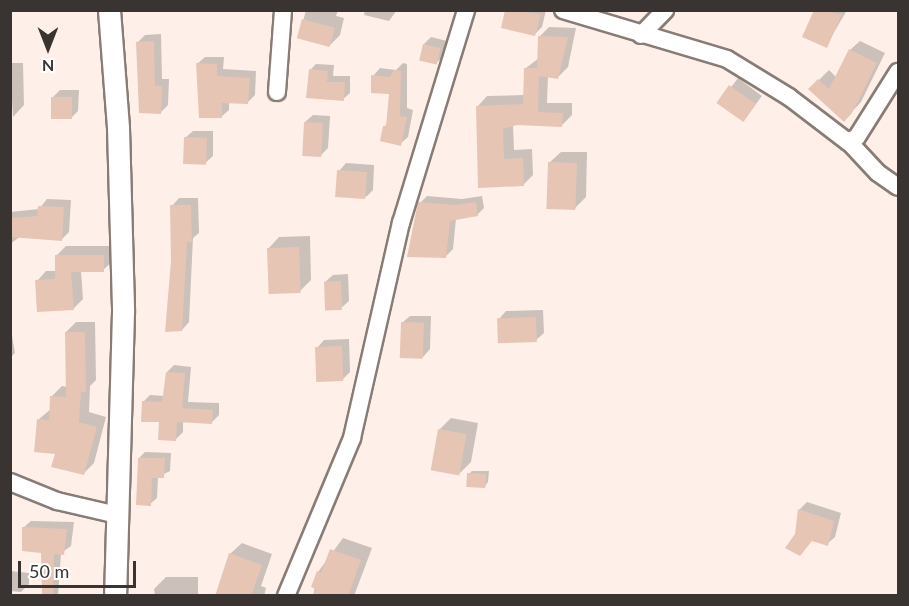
<!DOCTYPE html>
<html>
<head>
<meta charset="utf-8">
<style>
	body { margin:0 }
	#map { position:relative; width:909px; height:606px; overflow:hidden; background:#fef0e9; font-family:Lato,sans-serif }
	div>[style] { position:absolute }
	[style*='--x'] { left:calc(var(--x)*1px); top:calc(var(--y)*1px); width:calc(var(--w)*1px); rotate:calc(var(--a)*1deg) }
	.shadow>* { inset:0; background:#0003; transform-origin:0 0 }
	.building>* { inset:0; background:#e6c5b5; transform-origin:0 0 }
	.roads { filter:drop-shadow(2px 0 #887c76) drop-shadow(-2px 0 #887c76) drop-shadow(0 2px #887c76) drop-shadow(0 -2px #887c76) }
	.minor>* { height:16px; margin:-8px; padding:0 8px; transform-origin:8px; border-radius:8px; background:#fff }
	.tertiary>* { height:21px; margin:-10.5px; padding:0 10.5px; transform-origin:10.5px; border-radius:10.5px; background:#fff }
	span { translate:-50% -50%; white-space:nowrap; text-align:center; line-height:1.15; -webkit-text-stroke:6px #fff; paint-order:stroke }
	.frame { position:absolute; inset:0; border:12px solid #393431; pointer-events:none }
	.north { position:absolute; left:18px; top:18px; width:60px; height:60px; -webkit-text-stroke:4px #fff; paint-order:stroke; rotate:180deg; font-size:16px; font-weight:700; line-height:24px; text-align:center; color:#393431 }
	.north::after { content:''; display:block; margin:auto; width:21px; height:27px; background:#393431; clip-path:polygon(50% 0,100% 100%,50% 72%,0 100%) }
	.scale { position:absolute; left:18px; top:561px; width:118px; height:27px; box-sizing:border-box; border:3px solid #393431; border-top:0; padding-left:8px; font-size:18px; line-height:21px; white-space:nowrap; color:#393431; -webkit-text-stroke:4px #fff; paint-order:stroke }
</style>
</head>
<body>
<div id="map">
	<div class="shadow">
		<i style="clip-path:polygon(10px 10px,13px 10px,10px 20px)"></i>
		<i style="clip-path:polygon(306px 10px,338px 10px,336px 16px,344px 18px,340px 35px,330px 45px,299px 37px)"></i>
		<i style="clip-path:polygon(365px 10px,397px 10px,389px 21px,364px 15px)"></i>
		<i style="clip-path:polygon(507px 10px,546px 10px,542px 27px,534px 35px)"></i>
		<i style="clip-path:polygon(816px 10px,847px 10px,826px 46px)"></i>
		<i style="clip-path:polygon(549px 27px,576px 28px,568px 67px,558px 77px,548px 76px,547px 103px,572px 103px,572px 115px,562px 125px,513px 125px,514px 150px,532px 149px,533px 175px,523px 185px,479px 187px,478px 106px,487px 96px,525px 95px,526px 68px,539px 58px,539px 37px)"></i>
		<i style="clip-path:polygon(161px 34px,162px 79px,169px 79px,168px 105px,161px 112px,138px 42px,145px 35px)"></i>
		<i style="clip-path:polygon(431px 37px,447px 41px,444px 56px,436px 63px,424px 44px)"></i>
		<i style="clip-path:polygon(860px 41px,885px 53px,861px 102px,844px 120px,810px 89px,829px 70px,837px 78px,850px 50px)"></i>
		<i style="clip-path:polygon(205px 57px,224px 57px,223px 69px,256px 71px,255px 95px,248px 102px,229px 101px,229px 110px,221px 117px,197px 64px)"></i>
		<i style="clip-path:polygon(10px 63px,23px 63px,24px 105px,13px 117px)"></i>
		<i style="clip-path:polygon(403px 63px,407px 64px,407px 108px,413px 110px,408px 137px,400px 144px,384px 127px,388px 123px,390px 92px,373px 76px,380px 68px,396px 70px)"></i>
		<i style="clip-path:polygon(316px 64px,334px 65px,333px 76px,350px 76px,350px 93px,343px 99px,310px 70px)"></i>
		<i style="left:738px;top:78px;width:30px;height:31px;rotate:37deg"></i>
		<i style="clip-path:polygon(60px 90px,79px 90px,78px 111px,71px 118px,53px 97px)"></i>
		<i style="clip-path:polygon(313px 115px,330px 116px,328px 148px,320px 156px,305px 122px)"></i>
		<i style="clip-path:polygon(193px 131px,213px 131px,213px 156px,205px 163px,185px 138px)"></i>
		<i style="clip-path:polygon(561px 152px,587px 152px,586px 197px,575px 208px,549px 163px)"></i>
		<i style="clip-path:polygon(346px 163px,374px 165px,373px 190px,366px 197px,339px 171px)"></i>
		<i style="clip-path:polygon(427px 196px,462px 199px,482px 196px,484px 208px,477px 215px,456px 219px,453px 249px,446px 256px,420px 203px)"></i>
		<i style="clip-path:polygon(179px 198px,198px 198px,199px 233px,193px 238px,189px 322px,182px 330px,173px 261px,172px 206px)"></i>
		<i style="clip-path:polygon(47px 199px,71px 200px,69px 232px,62px 239px,21px 236px,10px 244px,10px 212px,39px 209px)"></i>
		<i style="clip-path:polygon(310px 236px,311px 280px,300px 291px,268px 249px,279px 237px)"></i>
		<i style="clip-path:polygon(66px 246px,113px 246px,113px 261px,103px 270px,81px 271px,83px 299px,73px 309px,37px 281px,46px 271px,56px 271px,56px 256px)"></i>
		<i style="clip-path:polygon(348px 274px,349px 301px,341px 308px,325px 282px,333px 275px)"></i>
		<i style="clip-path:polygon(543px 310px,544px 333px,536px 340px,499px 319px,506px 311px)"></i>
		<i style="clip-path:polygon(410px 316px,431px 316px,430px 349px,423px 357px,402px 323px)"></i>
		<i style="clip-path:polygon(76px 322px,95px 322px,96px 380px,90px 386px,89px 412px,106px 417px,94px 463px,84px 473px,57px 453px,39px 419px,51px 409px,51px 397px,62px 386px,67px 387px,66px 332px)"></i>
		<i style="clip-path:polygon(10px 324px,15px 353px,10px 358px)"></i>
		<i style="clip-path:polygon(349px 339px,350px 372px,343px 379px,317px 348px,324px 340px)"></i>
		<i style="clip-path:polygon(174px 365px,191px 367px,188px 402px,219px 403px,219px 415px,212px 422px,183px 421px,183px 432px,176px 439px,143px 402px,150px 395px,165px 396px,167px 372px)"></i>
		<i style="clip-path:polygon(451px 418px,478px 423px,471px 462px,460px 473px,439px 430px)"></i>
		<i style="clip-path:polygon(145px 452px,171px 453px,170px 471px,158px 477px,157px 498px,150px 504px,139px 458px)"></i>
		<i style="clip-path:polygon(472px 471px,489px 471px,488px 482px,485px 486px,469px 474px)"></i>
		<i style="clip-path:polygon(807px 502px,841px 513px,835px 537px,827px 544px,797px 534px,800px 509px)"></i>
		<i style="clip-path:polygon(31px 521px,74px 522px,71px 546px,61px 553px,58px 596px,44px 596px,43px 551px,23px 528px)"></i>
		<i style="clip-path:polygon(343px 538px,372px 548px,354px 596px,313px 596px,318px 572px)"></i>
		<i style="clip-path:polygon(242px 543px,272px 554px,261px 586px,266px 588px,264px 596px,216px 596px,230px 554px)"></i>
		<i style="clip-path:polygon(10px 571px,29px 573px,29px 584px,21px 592px,10px 591px)"></i>
		<i style="clip-path:polygon(166px 577px,198px 577px,198px 596px,155px 596px,154px 589px)"></i>
	</div>
	<div class="building">
		<i style="clip-path:polygon(505px 10px,541px 14px,535px 36px,501px 28px)"></i>
		<i style="clip-path:polygon(814px 10px,842px 14px,827px 48px,802px 37px)"></i>
		<i style="left:302px;top:19px;width:34px;height:20px;rotate:15deg"></i>
		<i style="clip-path:polygon(538px 36px,568px 37px,558px 79px,539px 76px,538px 112px,563px 113px,562px 127px,517px 125px,503px 129px,504px 159px,523px 158px,524px 186px,478px 188px,476px 106px,523px 104px,524px 68px,537px 68px)"></i>
		<i style="clip-path:polygon(154px 41px,155px 86px,162px 86px,161px 114px,139px 113px,136px 42px)"></i>
		<i style="left:423px;top:44px;width:18px;height:17px;rotate:13deg"></i>
		<i style="clip-path:polygon(849px 49px,877px 63px,852px 113px,844px 122px,808px 89px,818px 79px,829px 89px)"></i>
		<i style="clip-path:polygon(196px 63px,217px 64px,217px 76px,250px 78px,248px 104px,222px 103px,222px 118px,199px 118px)"></i>
		<i style="clip-path:polygon(309px 69px,328px 71px,327px 82px,345px 82px,344px 101px,306px 98px)"></i>
		<i style="clip-path:polygon(394px 70px,401px 71px,400px 116px,407px 117px,401px 146px,380px 141px,383px 126px,386px 126px,389px 94px,371px 93px,371px 75px,390px 77px)"></i>
		<i style="left:729px;top:85px;width:33px;height:22px;rotate:35deg"></i>
		<i style="left:51px;top:97px;width:21px;height:22px"></i>
		<i style="left:304px;top:122px;width:19px;height:34px;rotate:3deg"></i>
		<i style="left:184px;top:137px;width:23px;height:27px;rotate:2deg"></i>
		<i style="left:548px;top:162px;width:29px;height:47px;rotate:2deg"></i>
		<i style="left:337px;top:170px;width:30px;height:27px;rotate:4deg"></i>
		<i style="clip-path:polygon(418px 202px,454px 205px,476px 202px,478px 216px,450px 221px,446px 258px,407px 257px)"></i>
		<i style="clip-path:polygon(170px 205px,191px 205px,192px 242px,187px 242px,182px 331px,165px 332px,171px 261px)"></i>
		<i style="clip-path:polygon(38px 206px,64px 207px,62px 241px,10px 237px,10px 218px,37px 216px)"></i>
		<i style="left:299px;top:247px;width:46px;height:32px;rotate:88deg"></i>
		<i style="clip-path:polygon(55px 255px,104px 255px,104px 272px,71px 272px,74px 310px,37px 312px,35px 280px,55px 279px)"></i>
		<i style="left:341px;top:281px;width:29px;height:17px;rotate:88deg"></i>
		<i style="left:536px;top:317px;width:25px;height:39px;rotate:88deg"></i>
		<i style="left:401px;top:322px;width:23px;height:36px;rotate:2deg"></i>
		<i style="clip-path:polygon(65px 332px,85px 332px,86px 392px,81px 392px,79px 422px,97px 427px,84px 475px,51px 467px,55px 454px,34px 452px,37px 419px,49px 420px,50px 396px,66px 397px)"></i>
		<i style="left:342px;top:346px;width:35px;height:27px;rotate:88deg"></i>
		<i style="clip-path:polygon(166px 372px,185px 373px,182px 408px,213px 410px,212px 424px,177px 422px,176px 441px,158px 440px,159px 422px,141px 422px,142px 401px,162px 402px)"></i>
		<i style="left:438px;top:429px;width:29px;height:42px;rotate:10deg"></i>
		<i style="clip-path:polygon(138px 458px,165px 458px,164px 478px,152px 478px,151px 506px,136px 505px)"></i>
		<i style="left:467px;top:473px;width:19px;height:14px;rotate:3deg"></i>
		<i style="clip-path:polygon(798px 509px,834px 521px,828px 546px,812px 541px,800px 556px,785px 548px,795px 534px)"></i>
		<i style="clip-path:polygon(22px 527px,67px 529px,64px 555px,54px 554px,53px 596px,42px 596px,41px 553px,22px 551px)"></i>
		<i style="clip-path:polygon(330px 549px,361px 560px,348px 596px,313px 596px,316px 589px,311px 587px,317px 571px,321px 573px)"></i>
		<i style="clip-path:polygon(229px 553px,262px 565px,251px 596px,215px 596px)"></i>
	</div>
	<div class="roads">
		<div class="minor">
			<i style="--x:563;--y:10;--w:171;--a:16.6"></i>
			<i style="--x:727;--y:59;--w:73;--a:31.5"></i>
			<i style="--x:789;--y:97;--w:74;--a:37.3"></i>
			<i style="--x:848;--y:142;--w:10;--a:-29"></i>
			<i style="--x:857;--y:137;--w:77;--a:-57.8"></i>
			<i style="--x:641;--y:35;--w:35;--a:-46"></i>
			<i style="--x:277;--y:92;--w:82;--a:-85.8"></i>
			<i style="--x:849;--y:142;--w:42;--a:46.9"></i>
			<i style="--x:878;--y:173;--w:24;--a:35"></i>
			<i style="--x:10;--y:482;--w:51;--a:22"></i>
			<i style="--x:57;--y:501;--w:62;--a:13.1"></i>
			<i style="--x:286;--y:596;--w:171;--a:-67.3"></i>
			<i style="--x:352;--y:438;--w:221;--a:-77.2"></i>
			<i style="--x:401;--y:223;--w:223;--a:-73"></i>
		</div>
		<div class="tertiary">
			<i style="--x:109;--y:10;--w:118;--a:85.6"></i>
			<i style="--x:118;--y:128;--w:184;--a:88.4"></i>
			<i style="--x:123;--y:312;--w:284;--a:91.6"></i>
		</div>
	</div>
	<div class="frame"></div>
	<div class="north">N</div>
	<div class="scale">50 m</div>
</div>
</body>
</html>
